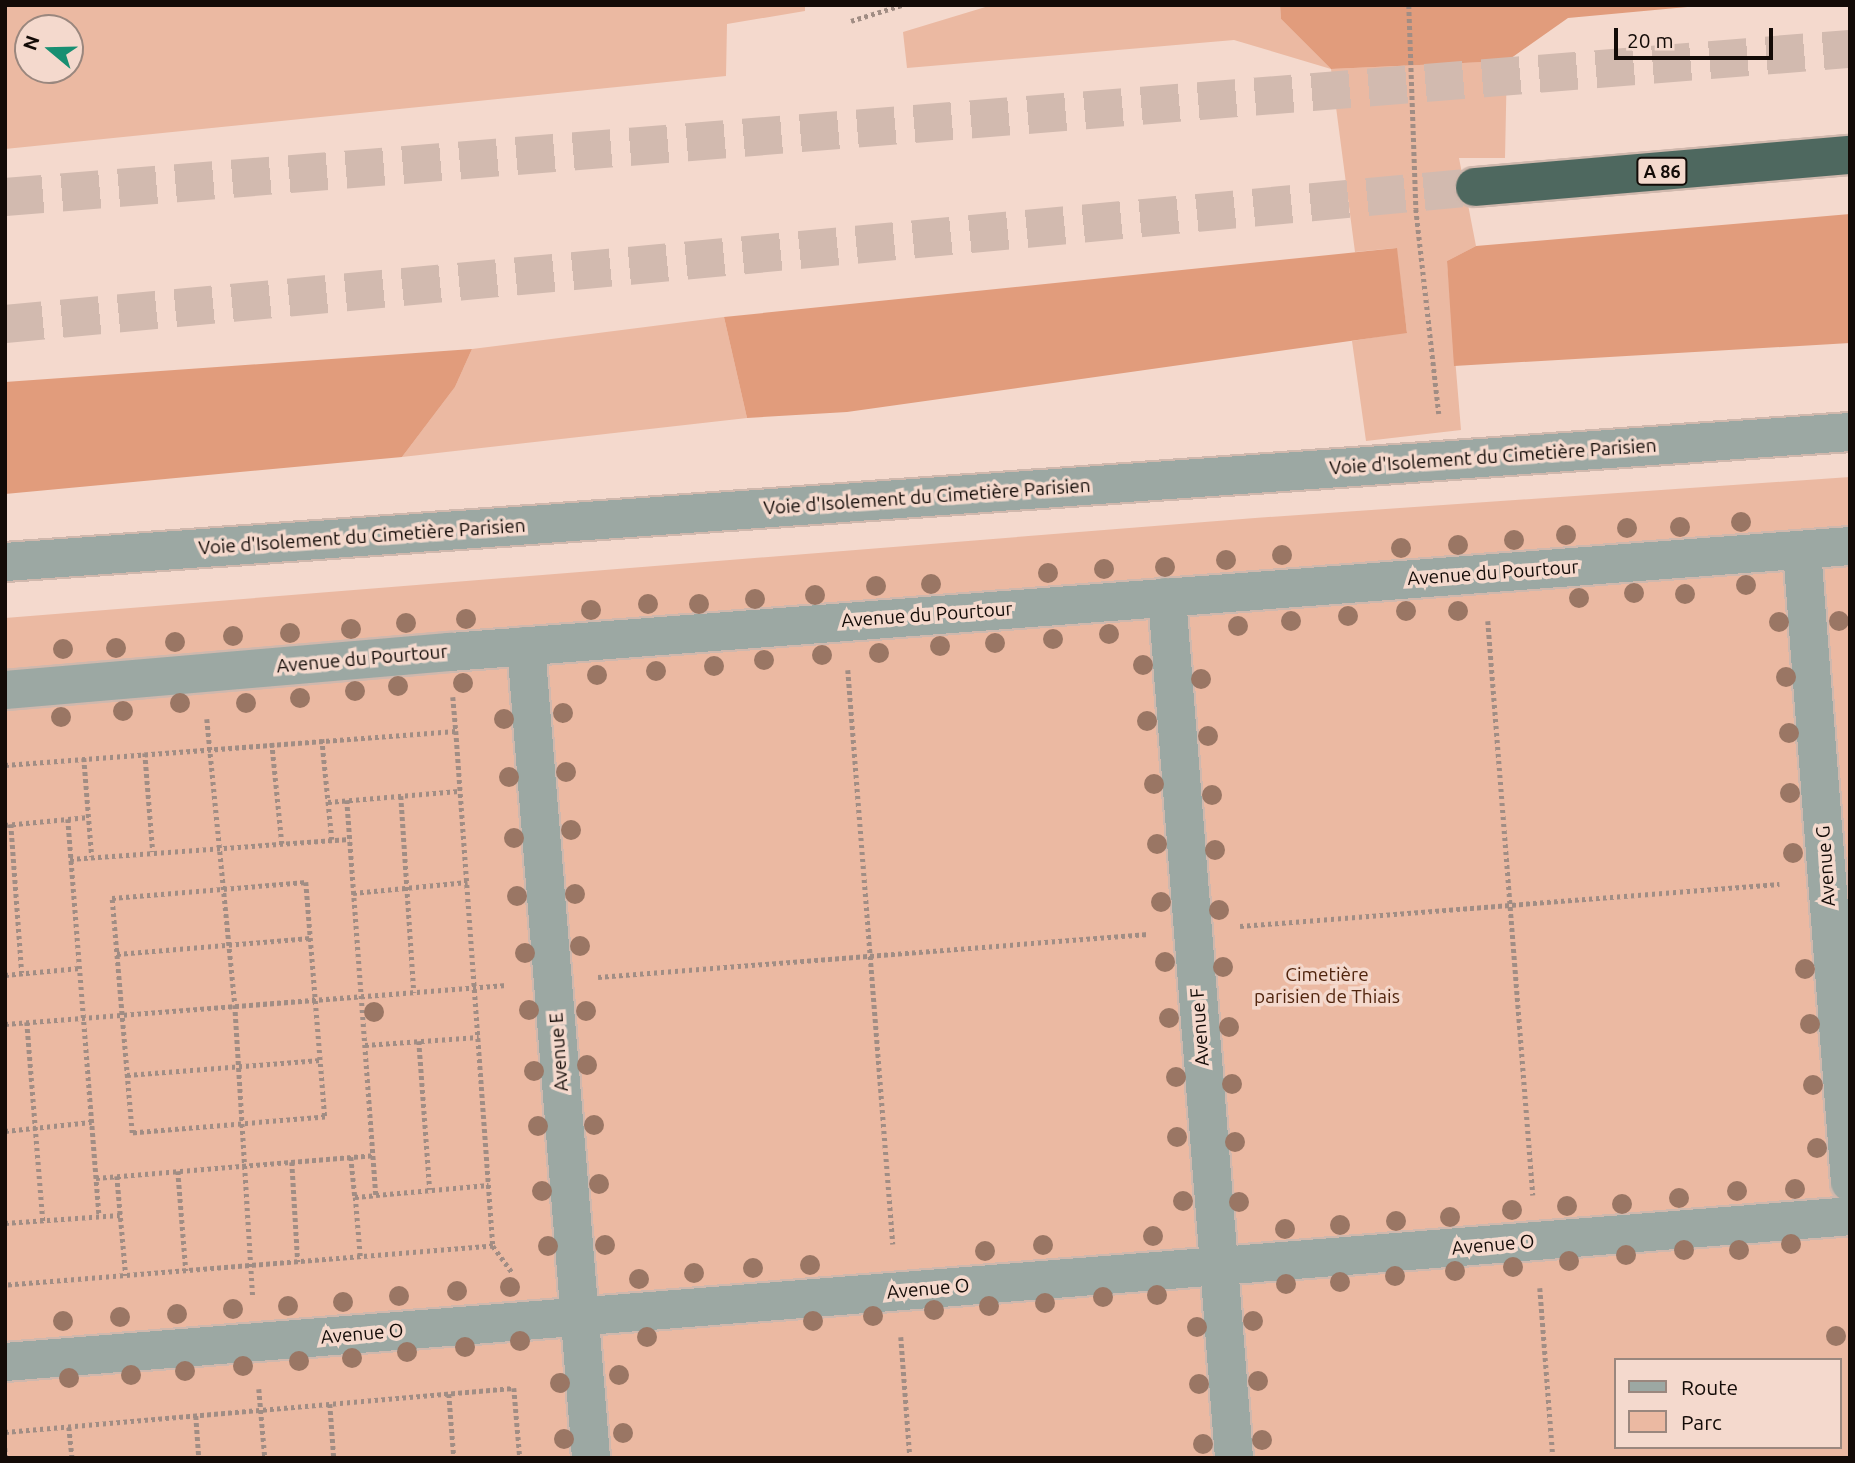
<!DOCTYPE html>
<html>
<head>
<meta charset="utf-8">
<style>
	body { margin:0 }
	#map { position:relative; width:1855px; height:1463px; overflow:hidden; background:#f4d9cd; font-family:Ubuntu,sans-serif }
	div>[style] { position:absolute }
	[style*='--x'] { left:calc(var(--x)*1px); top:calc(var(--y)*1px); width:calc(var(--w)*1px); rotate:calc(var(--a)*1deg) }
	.green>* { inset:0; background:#ebb9a2 }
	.forest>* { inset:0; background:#e19c7c }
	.highway-tunnel>* { height:38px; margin-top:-19px; transform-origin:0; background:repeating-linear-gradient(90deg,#d2baaf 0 38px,transparent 0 57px) }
	.path>* { height:4.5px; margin-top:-2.25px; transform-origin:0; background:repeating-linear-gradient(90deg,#a18d84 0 3.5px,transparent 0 7px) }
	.roads { filter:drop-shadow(2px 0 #d0b8ad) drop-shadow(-2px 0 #d0b8ad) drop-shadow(0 2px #d0b8ad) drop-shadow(0 -2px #d0b8ad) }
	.minor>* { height:38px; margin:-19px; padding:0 19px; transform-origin:19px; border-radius:19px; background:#9ca8a3 }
	.highway>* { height:38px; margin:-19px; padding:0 19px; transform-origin:19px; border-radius:19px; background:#4e685f }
	.trees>* { width:20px; height:20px; margin:-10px; border-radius:50%; background:#9a7664 }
	span { translate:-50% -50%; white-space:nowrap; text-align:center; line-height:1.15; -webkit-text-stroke:7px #f4d9cd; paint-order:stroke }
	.shield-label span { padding:2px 5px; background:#f4d9cd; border:2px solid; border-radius:5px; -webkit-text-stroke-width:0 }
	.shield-label { font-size:18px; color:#130b07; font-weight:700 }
	.street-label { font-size:19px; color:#130b07 }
	.park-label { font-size:19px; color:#51250e }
	.frame { position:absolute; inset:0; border:7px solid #130b07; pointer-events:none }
	.legend { position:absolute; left:1614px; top:1358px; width:228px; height:91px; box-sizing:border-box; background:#f4d9cd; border:2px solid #9a877e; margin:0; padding:9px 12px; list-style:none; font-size:21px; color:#130b07 }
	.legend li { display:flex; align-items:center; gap:14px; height:35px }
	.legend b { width:35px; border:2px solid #9a877e }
	.north { position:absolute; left:14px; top:14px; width:70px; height:70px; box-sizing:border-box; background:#f4d9cd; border:2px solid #9a877e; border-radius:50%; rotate:289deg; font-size:19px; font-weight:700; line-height:28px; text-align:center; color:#130b07 }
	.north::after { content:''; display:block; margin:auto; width:24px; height:32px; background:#188f72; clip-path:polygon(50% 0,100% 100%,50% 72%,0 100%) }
	.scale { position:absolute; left:1614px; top:28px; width:159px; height:32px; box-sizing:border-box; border:4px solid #130b07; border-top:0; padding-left:9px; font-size:21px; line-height:24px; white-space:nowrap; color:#130b07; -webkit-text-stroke:5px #f4d9cd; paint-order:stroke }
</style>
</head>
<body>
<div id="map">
	<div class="green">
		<i style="clip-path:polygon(evenodd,5px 5px,805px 5px,805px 11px,727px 24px,726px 76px,5px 149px,5px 5px,28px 28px,70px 28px,70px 70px,28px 70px,28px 28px)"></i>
		<i style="clip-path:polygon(992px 5px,1280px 5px,1281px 19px,1331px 69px,1507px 61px,1505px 158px,1459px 158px,1476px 246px,1447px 261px,1461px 430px,1366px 441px,1352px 341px,1407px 332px,1396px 248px,1355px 252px,1331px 69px,1234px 40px,907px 68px,903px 32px)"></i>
		<i style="clip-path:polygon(724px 317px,747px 418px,402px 457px,455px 387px,472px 349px)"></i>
		<i style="clip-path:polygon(evenodd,1850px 477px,1850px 1458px,5px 1458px,5px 618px,1255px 518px,1850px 477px,1615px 1360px,1839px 1360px,1839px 1447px,1615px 1447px,1615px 1360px)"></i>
	</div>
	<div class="forest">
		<i style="clip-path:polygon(1280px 5px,1709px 5px,1568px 18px,1507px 61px,1331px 69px,1281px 19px)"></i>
		<i style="clip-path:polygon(1850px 214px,1850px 343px,1454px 366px,1447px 261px,1476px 246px)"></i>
		<i style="clip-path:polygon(1397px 248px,1407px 333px,847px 412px,747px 418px,724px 317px)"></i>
		<i style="clip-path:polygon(472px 349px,455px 387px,402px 457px,5px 494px,5px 382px)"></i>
	</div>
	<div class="highway-tunnel">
		<i style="--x:5;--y:197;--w:1851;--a:-4.59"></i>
		<i style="--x:5;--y:324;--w:1476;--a:-5.32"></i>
	</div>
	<div class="path">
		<i style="--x:1409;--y:5;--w:204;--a:88"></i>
		<i style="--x:1416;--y:209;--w:206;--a:83.6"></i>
		<i style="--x:851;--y:21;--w:53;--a:-17.4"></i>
		<i style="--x:1488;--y:621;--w:576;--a:85.52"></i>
		<i style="--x:848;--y:670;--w:576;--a:85.52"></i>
		<i style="--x:453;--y:697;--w:34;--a:85"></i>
		<i style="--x:207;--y:719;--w:287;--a:84.4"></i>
		<i style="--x:235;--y:1005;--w:292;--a:86.5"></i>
		<i style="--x:322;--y:739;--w:101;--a:84.3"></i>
		<i style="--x:272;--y:743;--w:101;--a:84.3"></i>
		<i style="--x:145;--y:753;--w:99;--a:85.4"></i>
		<i style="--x:84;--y:758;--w:99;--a:85.4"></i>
		<i style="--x:5;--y:765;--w:452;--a:-4.3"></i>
		<i style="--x:456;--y:731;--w:516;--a:85.89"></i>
		<i style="--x:493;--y:1246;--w:490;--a:175.4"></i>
		<i style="--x:401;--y:796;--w:197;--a:86.2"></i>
		<i style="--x:347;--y:800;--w:396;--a:85.8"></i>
		<i style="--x:376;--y:1195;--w:113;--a:-5.1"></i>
		<i style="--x:328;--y:802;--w:131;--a:-4.8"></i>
		<i style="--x:68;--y:819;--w:398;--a:85.5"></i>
		<i style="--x:11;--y:824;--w:149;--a:85.8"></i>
		<i style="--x:5;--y:825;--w:84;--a:-5.4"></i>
		<i style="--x:70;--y:859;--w:280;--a:-4.1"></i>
		<i style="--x:306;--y:882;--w:236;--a:85.4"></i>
		<i style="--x:325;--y:1117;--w:194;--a:175.3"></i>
		<i style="--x:132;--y:1133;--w:236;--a:-94.9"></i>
		<i style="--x:112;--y:898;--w:195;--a:-4.7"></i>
		<i style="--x:353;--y:893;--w:115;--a:-5.5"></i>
		<i style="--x:1240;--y:926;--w:541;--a:-4.46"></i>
		<i style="--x:117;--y:954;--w:194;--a:-4.7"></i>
		<i style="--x:5;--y:975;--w:75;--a:-5.3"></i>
		<i style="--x:598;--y:977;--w:552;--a:-4.47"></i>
		<i style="--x:27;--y:1022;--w:200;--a:85.4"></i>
		<i style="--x:5;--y:1024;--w:503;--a:-4.45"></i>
		<i style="--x:419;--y:1041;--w:149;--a:85.8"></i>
		<i style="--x:365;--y:1045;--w:114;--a:-4"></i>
		<i style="--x:127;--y:1075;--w:194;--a:-4.4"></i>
		<i style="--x:5;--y:1131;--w:87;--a:-5.9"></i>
		<i style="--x:351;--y:1157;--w:40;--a:84.3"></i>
		<i style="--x:292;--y:1162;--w:100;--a:86.6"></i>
		<i style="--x:178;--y:1171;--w:100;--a:85.4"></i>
		<i style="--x:117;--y:1176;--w:100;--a:84.9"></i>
		<i style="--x:96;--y:1178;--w:278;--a:-4.7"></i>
		<i style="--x:5;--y:1223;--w:115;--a:-4"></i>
		<i style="--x:493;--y:1246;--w:34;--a:54"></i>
		<i style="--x:360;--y:1256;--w:59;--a:-94.8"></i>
		<i style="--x:355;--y:1197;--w:21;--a:-5"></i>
		<i style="--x:1540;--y:1288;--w:170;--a:85.6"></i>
		<i style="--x:901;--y:1337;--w:121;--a:85.7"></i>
		<i style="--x:259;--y:1389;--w:69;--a:85"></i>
		<i style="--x:449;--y:1394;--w:64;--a:85.5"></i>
		<i style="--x:330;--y:1404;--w:54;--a:85.8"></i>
		<i style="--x:196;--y:1416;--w:42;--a:85.9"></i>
		<i style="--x:69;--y:1427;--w:31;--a:84"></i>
		<i style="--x:5;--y:1432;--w:511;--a:-4.94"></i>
		<i style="--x:514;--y:1388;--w:70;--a:85.1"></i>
		<i style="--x:5;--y:1448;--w:10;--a:84"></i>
	</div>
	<div class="roads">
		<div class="minor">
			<i style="--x:1802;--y:550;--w:634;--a:85.66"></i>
			<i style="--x:5;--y:562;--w:1850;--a:-4.03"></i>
			<i style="--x:1167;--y:597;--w:864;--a:85.55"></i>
			<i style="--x:526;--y:646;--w:815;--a:85.42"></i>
			<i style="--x:5;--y:690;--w:447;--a:-4.9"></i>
			<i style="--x:450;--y:652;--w:1404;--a:-4.33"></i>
			<i style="--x:5;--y:1362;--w:1851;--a:-4.52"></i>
		</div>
		<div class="highway">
			<i style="--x:1475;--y:187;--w:376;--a:-4.9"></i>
		</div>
	</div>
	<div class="trees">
		<i style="left:1741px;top:522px"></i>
		<i style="left:1680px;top:527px"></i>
		<i style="left:1627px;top:528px"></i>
		<i style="left:1566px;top:535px"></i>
		<i style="left:1514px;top:540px"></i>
		<i style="left:1458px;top:545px"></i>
		<i style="left:1401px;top:548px"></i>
		<i style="left:1282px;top:555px"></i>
		<i style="left:1226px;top:560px"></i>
		<i style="left:1165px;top:567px"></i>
		<i style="left:1104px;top:569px"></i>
		<i style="left:1048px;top:573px"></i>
		<i style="left:931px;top:584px"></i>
		<i style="left:1746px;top:585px"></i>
		<i style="left:876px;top:586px"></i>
		<i style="left:1634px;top:593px"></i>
		<i style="left:1685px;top:594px"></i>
		<i style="left:815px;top:595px"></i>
		<i style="left:1579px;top:598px"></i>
		<i style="left:755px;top:599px"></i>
		<i style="left:648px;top:604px"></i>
		<i style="left:699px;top:604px"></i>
		<i style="left:591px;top:610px"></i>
		<i style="left:1406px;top:611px"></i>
		<i style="left:1458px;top:611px"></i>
		<i style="left:1348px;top:616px"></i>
		<i style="left:466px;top:619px"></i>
		<i style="left:1291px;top:621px"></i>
		<i style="left:1839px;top:621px"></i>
		<i style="left:1779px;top:622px"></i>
		<i style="left:406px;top:623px"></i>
		<i style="left:1238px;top:626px"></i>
		<i style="left:351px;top:629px"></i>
		<i style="left:290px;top:633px"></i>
		<i style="left:1109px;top:634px"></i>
		<i style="left:233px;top:636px"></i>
		<i style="left:1053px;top:639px"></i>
		<i style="left:175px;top:642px"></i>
		<i style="left:995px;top:643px"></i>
		<i style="left:940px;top:646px"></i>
		<i style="left:116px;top:648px"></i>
		<i style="left:63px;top:649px"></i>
		<i style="left:879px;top:653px"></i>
		<i style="left:822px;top:655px"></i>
		<i style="left:764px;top:660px"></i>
		<i style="left:1143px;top:665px"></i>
		<i style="left:714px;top:666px"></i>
		<i style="left:656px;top:671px"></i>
		<i style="left:597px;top:675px"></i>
		<i style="left:1786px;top:677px"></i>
		<i style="left:1201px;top:679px"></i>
		<i style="left:463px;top:683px"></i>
		<i style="left:398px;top:686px"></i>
		<i style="left:355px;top:691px"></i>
		<i style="left:300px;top:698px"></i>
		<i style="left:180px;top:703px"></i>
		<i style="left:246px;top:703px"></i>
		<i style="left:123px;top:711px"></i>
		<i style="left:563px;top:713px"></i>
		<i style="left:61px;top:717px"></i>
		<i style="left:504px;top:719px"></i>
		<i style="left:1147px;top:721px"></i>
		<i style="left:1789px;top:733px"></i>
		<i style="left:1208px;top:736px"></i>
		<i style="left:566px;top:772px"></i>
		<i style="left:509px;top:777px"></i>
		<i style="left:1154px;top:784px"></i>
		<i style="left:1790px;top:793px"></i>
		<i style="left:1212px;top:795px"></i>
		<i style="left:571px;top:830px"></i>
		<i style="left:514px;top:838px"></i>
		<i style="left:1157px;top:844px"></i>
		<i style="left:1215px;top:850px"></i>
		<i style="left:1793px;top:853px"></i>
		<i style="left:575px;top:894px"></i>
		<i style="left:517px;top:896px"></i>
		<i style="left:1161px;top:902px"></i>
		<i style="left:1219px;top:910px"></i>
		<i style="left:580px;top:946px"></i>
		<i style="left:525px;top:953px"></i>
		<i style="left:1165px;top:962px"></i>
		<i style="left:1223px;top:967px"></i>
		<i style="left:1805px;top:969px"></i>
		<i style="left:529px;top:1010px"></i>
		<i style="left:586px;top:1011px"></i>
		<i style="left:374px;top:1012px"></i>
		<i style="left:1169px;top:1018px"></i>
		<i style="left:1810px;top:1024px"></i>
		<i style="left:1229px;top:1027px"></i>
		<i style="left:587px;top:1065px"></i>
		<i style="left:534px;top:1071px"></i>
		<i style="left:1176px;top:1077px"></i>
		<i style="left:1232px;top:1084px"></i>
		<i style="left:1813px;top:1085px"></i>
		<i style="left:594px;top:1125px"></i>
		<i style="left:538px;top:1126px"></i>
		<i style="left:1177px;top:1137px"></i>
		<i style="left:1235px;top:1142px"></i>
		<i style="left:1817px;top:1148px"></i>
		<i style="left:599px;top:1184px"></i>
		<i style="left:1795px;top:1189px"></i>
		<i style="left:542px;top:1191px"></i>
		<i style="left:1737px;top:1191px"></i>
		<i style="left:1679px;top:1198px"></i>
		<i style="left:1183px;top:1201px"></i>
		<i style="left:1239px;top:1202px"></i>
		<i style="left:1622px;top:1204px"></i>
		<i style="left:1567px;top:1206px"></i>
		<i style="left:1512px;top:1210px"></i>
		<i style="left:1450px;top:1217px"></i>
		<i style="left:1396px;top:1221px"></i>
		<i style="left:1340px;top:1225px"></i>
		<i style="left:1285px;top:1229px"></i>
		<i style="left:1153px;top:1236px"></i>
		<i style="left:1791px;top:1244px"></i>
		<i style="left:605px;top:1245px"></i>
		<i style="left:1043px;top:1245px"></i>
		<i style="left:548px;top:1246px"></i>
		<i style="left:1684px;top:1250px"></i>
		<i style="left:1739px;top:1250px"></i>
		<i style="left:985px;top:1251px"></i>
		<i style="left:1626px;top:1255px"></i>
		<i style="left:1569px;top:1261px"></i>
		<i style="left:810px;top:1265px"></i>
		<i style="left:1513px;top:1267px"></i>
		<i style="left:753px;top:1268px"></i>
		<i style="left:1455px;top:1271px"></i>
		<i style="left:694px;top:1273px"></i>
		<i style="left:1395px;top:1276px"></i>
		<i style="left:639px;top:1279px"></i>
		<i style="left:1340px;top:1282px"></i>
		<i style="left:1286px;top:1284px"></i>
		<i style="left:510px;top:1287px"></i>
		<i style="left:457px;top:1291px"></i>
		<i style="left:1157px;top:1295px"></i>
		<i style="left:399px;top:1296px"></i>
		<i style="left:1103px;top:1297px"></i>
		<i style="left:343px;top:1302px"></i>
		<i style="left:1045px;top:1303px"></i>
		<i style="left:288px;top:1306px"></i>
		<i style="left:989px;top:1306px"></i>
		<i style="left:233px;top:1309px"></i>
		<i style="left:934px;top:1310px"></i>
		<i style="left:177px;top:1314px"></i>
		<i style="left:873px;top:1316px"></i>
		<i style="left:120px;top:1317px"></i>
		<i style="left:63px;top:1321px"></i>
		<i style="left:813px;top:1321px"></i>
		<i style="left:1253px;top:1321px"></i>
		<i style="left:1197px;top:1327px"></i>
		<i style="left:1836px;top:1336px"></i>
		<i style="left:647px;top:1337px"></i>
		<i style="left:520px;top:1341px"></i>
		<i style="left:465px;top:1347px"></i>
		<i style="left:407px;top:1352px"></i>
		<i style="left:352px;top:1358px"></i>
		<i style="left:299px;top:1361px"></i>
		<i style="left:243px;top:1366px"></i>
		<i style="left:185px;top:1371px"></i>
		<i style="left:131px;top:1375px"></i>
		<i style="left:619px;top:1375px"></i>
		<i style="left:69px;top:1378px"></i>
		<i style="left:1258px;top:1381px"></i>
		<i style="left:560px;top:1383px"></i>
		<i style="left:1199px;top:1384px"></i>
		<i style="left:623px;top:1433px"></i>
		<i style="left:564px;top:1439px"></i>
		<i style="left:1262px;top:1440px"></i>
		<i style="left:1203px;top:1444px"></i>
	</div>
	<div class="shield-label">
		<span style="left:1662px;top:171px">A 86</span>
	</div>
	<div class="street-label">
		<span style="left:1493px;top:457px;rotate:-4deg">Voie d'Isolement du Cimetière Parisien</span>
		<span style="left:927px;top:497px;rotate:-4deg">Voie d'Isolement du Cimetière Parisien</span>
		<span style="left:362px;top:537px;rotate:-4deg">Voie d'Isolement du Cimetière Parisien</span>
		<span style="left:1493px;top:573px;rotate:-4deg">Avenue du Pourtour</span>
		<span style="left:927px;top:615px;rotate:-4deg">Avenue du Pourtour</span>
		<span style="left:362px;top:659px;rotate:-5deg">Avenue du Pourtour</span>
		<span style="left:1826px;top:866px;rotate:-94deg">Avenue G</span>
		<span style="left:1200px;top:1027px;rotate:-94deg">Avenue F</span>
		<span style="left:559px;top:1052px;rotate:-94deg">Avenue E</span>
		<span style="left:1493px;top:1245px;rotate:-5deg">Avenue O</span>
		<span style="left:928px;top:1289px;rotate:-5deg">Avenue O</span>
		<span style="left:362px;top:1334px;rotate:-5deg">Avenue O</span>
	</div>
	<div class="park-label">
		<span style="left:1327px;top:986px">Cimetière<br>parisien de Thiais</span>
	</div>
	<div class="frame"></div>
	<ul class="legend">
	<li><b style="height:9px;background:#9ca8a3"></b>Route</li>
	<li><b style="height:19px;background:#ebb9a2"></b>Parc</li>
	</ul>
	<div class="north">N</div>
	<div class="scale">20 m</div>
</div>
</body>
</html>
